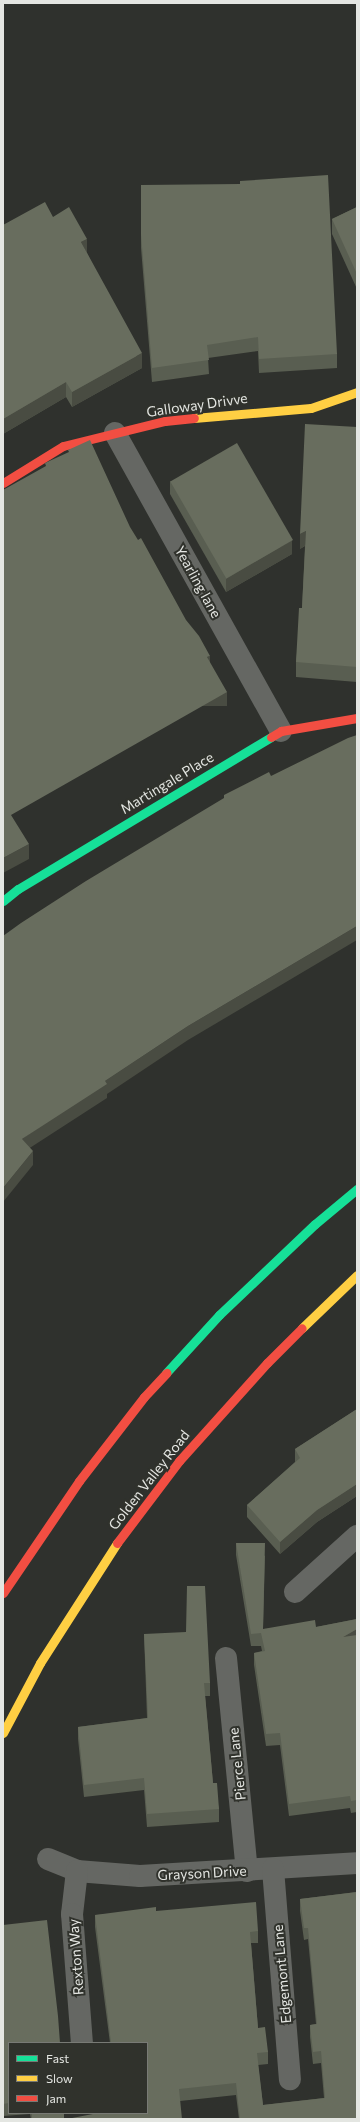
<!DOCTYPE html>
<html>
<head>
<meta charset="utf-8">
<style>
	body { margin:0 }
	#map { position:relative; width:360px; height:2122px; overflow:hidden; background:#2f312d; font-family:Commissioner,sans-serif }
	div>[style] { position:absolute }
	[style*='--x'] { left:calc(var(--x)*1px); top:calc(var(--y)*1px); width:calc(var(--w)*1px); rotate:calc(var(--a)*1deg) }
	.street>* { height:22px; margin:-11px; padding:0 11px; transform-origin:11px; border-radius:11px; background:#656763 }
	.fast>* { height:9px; margin:-4.5px; padding:0 4.5px; transform-origin:4.5px; border-radius:4.5px; background:#16e098 }
	.slow>* { height:9px; margin:-4.5px; padding:0 4.5px; transform-origin:4.5px; border-radius:4.5px; background:#ffcf43 }
	.jam>* { height:9px; margin:-4.5px; padding:0 4.5px; transform-origin:4.5px; border-radius:4.5px; background:#f24e42 }
	.wall>* { inset:0; background:#595e51 }
	.shaded-wall>* { inset:0; background:#494c42; transform-origin:0 0 }
	.building>* { inset:0; background:#686d5e; transform-origin:0 0 }
	span { translate:-50% -50%; white-space:nowrap; text-align:center; line-height:1.15; -webkit-text-stroke:4px #30322c; paint-order:stroke }
	.street-label { font-size:14px; color:#e4e6e2 }
	.frame { position:absolute; inset:0; border:4px solid #e4e6e2; pointer-events:none }
	.legend { position:absolute; left:8px; top:2042px; width:140px; height:72px; box-sizing:border-box; background:#30322c; border:1px solid #787a75; margin:0; padding:5px 7px; list-style:none; font-size:12px; color:#e4e6e2 }
	.legend li { display:flex; align-items:center; gap:8px; height:20px }
	.legend b { width:20px; border:1px solid #787a75 }
</style>
</head>
<body>
<div id="map">
	<div class="street">
		<i style="--x:115;--y:433;--w:341;--a:60.9"></i>
		<i style="--x:295;--y:1592;--w:84;--a:-42.1"></i>
		<i style="--x:226;--y:1658;--w:214;--a:84.4"></i>
		<i style="--x:48;--y:1859;--w:31;--a:22"></i>
		<i style="--x:77;--y:1871;--w:63;--a:4.5"></i>
		<i style="--x:140;--y:1876;--w:217;--a:-3.4"></i>
		<i style="--x:273;--y:1869;--w:211;--a:85.4"></i>
		<i style="--x:77;--y:1871;--w:43;--a:96.6"></i>
		<i style="--x:72;--y:1914;--w:129;--a:85.6"></i>
	</div>
	<div class="fast">
		<i style="--x:3;--y:901;--w:19;--a:-39"></i>
		<i style="--x:18;--y:889;--w:295;--a:-31"></i>
		<i style="--x:166;--y:1373;--w:79;--a:-47.6"></i>
		<i style="--x:219;--y:1315;--w:132;--a:-43.5"></i>
		<i style="--x:315;--y:1224;--w:55;--a:-39.8"></i>
	</div>
	<div class="slow">
		<i style="--x:194;--y:418;--w:117;--a:-4.9"></i>
		<i style="--x:311;--y:408;--w:49;--a:-19.2"></i>
		<i style="--x:302;--y:1328;--w:76;--a:-43.9"></i>
		<i style="--x:3;--y:1733;--w:79;--a:-62.1"></i>
		<i style="--x:40;--y:1663;--w:143;--a:-57.3"></i>
	</div>
	<div class="jam">
		<i style="--x:3;--y:483;--w:70;--a:-31.7"></i>
		<i style="--x:63;--y:446;--w:105;--a:-13.8"></i>
		<i style="--x:165;--y:421;--w:29;--a:-6"></i>
		<i style="--x:271;--y:737;--w:12;--a:-31"></i>
		<i style="--x:281;--y:731;--w:77;--a:-9.7"></i>
		<i style="--x:117;--y:1543;--w:103;--a:-52.9"></i>
		<i style="--x:179;--y:1461;--w:132;--a:-48.1"></i>
		<i style="--x:267;--y:1363;--w:49;--a:-45"></i>
		<i style="--x:3;--y:1593;--w:135;--a:-55.8"></i>
		<i style="--x:79;--y:1481;--w:106;--a:-52.3"></i>
		<i style="--x:144;--y:1397;--w:33;--a:-47"></i>
	</div>
	<div class="wall">
		<i style="clip-path:polygon(141px 185px,337px 354px,337px 368px,259px 373px,258px 351px,208px 358px,209px 374px,152px 382px,141px 248px)"></i>
		<i style="clip-path:polygon(357px 207px,357px 289px,332px 234px,332px 219px)"></i>
		<i style="clip-path:polygon(53px 217px,87px 253px,142px 368px,72px 407px,66px 397px,3px 434px,3px 225px)"></i>
		<i style="clip-path:polygon(357px 427px,357px 682px,296px 677px,296px 662px,302px 608px,305px 546px,300px 549px)"></i>
		<i style="clip-path:polygon(170px 481px,292px 554px,226px 592px,170px 494px)"></i>
		<i style="clip-path:polygon(357px 1409px,357px 1496px,317px 1522px,280px 1554px,247px 1517px,247px 1505px,295px 1462px,295px 1449px)"></i>
		<i style="clip-path:polygon(236px 1543px,265px 1556px,263px 1629px,316px 1627px,357px 1619px,357px 1812px,351px 1813px,350px 1808px,289px 1816px,280px 1745px,266px 1746px,254px 1665px,254px 1653px,262px 1651px,261px 1646px,251px 1646px,236px 1555px)"></i>
		<i style="clip-path:polygon(144px 1634px,210px 1683px,210px 1696px,205px 1696px,213px 1783px,219px 1809px,219px 1822px,147px 1827px,144px 1790px,84px 1797px,78px 1739px,78px 1727px,147px 1718px)"></i>
		<i style="clip-path:polygon(357px 1892px,357px 2119px,239px 2119px,236px 2095px,180px 2101px,147px 2113px,147px 2043px,110px 2043px,95px 1927px,95px 1915px,156px 1911px,258px 1931px,258px 1943px,251px 1943px,258px 2028px,268px 2052px,268px 2064px,258px 2065px,263px 2105px,324px 2098px,321px 2063px,313px 2064px,310px 2037px,310px 2025px,316px 2024px,308px 1939px,304px 1940px,300px 1911px,300px 1899px)"></i>
		<i style="clip-path:polygon(3px 1925px,9px 2043px,9px 2113px,64px 2113px,64px 2119px,31px 2119px,30px 2114px,3px 2116px)"></i>
	</div>
	<div class="shaded-wall">
		<i style="clip-path:polygon(87px 239px,87px 254px,81px 242px)"></i>
		<i style="clip-path:polygon(142px 353px,142px 368px,72px 407px,72px 392px)"></i>
		<i style="clip-path:polygon(66px 382px,66px 397px,3px 434px,3px 419px)"></i>
		<i style="clip-path:polygon(306px 531px,306px 545px,300px 549px,300px 534px)"></i>
		<i style="clip-path:polygon(292px 540px,292px 554px,226px 592px,226px 579px)"></i>
		<i style="clip-path:polygon(210px 656px,210px 670px,207px 657px)"></i>
		<i style="left:227px;top:692px;width:14px;height:249px;rotate:90deg"></i>
		<i style="clip-path:polygon(29px 844px,29px 859px,3px 873px,3px 858px)"></i>
		<i style="clip-path:polygon(357px 926px,357px 940px,188px 1040px,107px 1094px,107px 1098px,22px 1153px,22px 1139px,105px 1081px,188px 1026px)"></i>
		<i style="clip-path:polygon(33px 1151px,33px 1165px,3px 1202px,3px 1188px)"></i>
		<i style="clip-path:polygon(357px 1484px,357px 1496px,317px 1522px,280px 1554px,280px 1542px,317px 1510px)"></i>
		<i style="clip-path:polygon(357px 1629px,357px 1642px,343px 1637px)"></i>
	</div>
	<div class="building">
		<i style="clip-path:polygon(328px 175px,337px 354px,259px 359px,258px 337px,207px 345px,209px 360px,152px 368px,141px 234px,141px 185px,240px 184px,240px 181px)"></i>
		<i style="clip-path:polygon(45px 202px,53px 217px,69px 207px,87px 239px,81px 242px,142px 353px,72px 392px,66px 382px,3px 419px,3px 225px)"></i>
		<i style="clip-path:polygon(357px 207px,357px 274px,332px 219px)"></i>
		<i style="clip-path:polygon(305px 424px,357px 427px,357px 667px,296px 662px,299px 608px,302px 608px,306px 531px,300px 534px)"></i>
		<i style="clip-path:polygon(90px 440px,130px 527px,138px 540px,141px 538px,186px 620px,199px 636px,210px 656px,207px 657px,227px 692px,11px 815px,29px 844px,3px 858px,3px 490px,46px 466px,45px 463px,69px 452px,68px 450px)"></i>
		<i style="left:237px;top:443px;width:112px;height:77px;rotate:60deg"></i>
		<i style="clip-path:polygon(357px 735px,357px 926px,188px 1026px,105px 1081px,107px 1084px,22px 1139px,33px 1151px,3px 1188px,3px 936px,21px 923px,86px 881px,224px 798px,224px 795px,269px 772px,271px 776px,348px 738px)"></i>
		<i style="clip-path:polygon(357px 1409px,357px 1484px,317px 1510px,280px 1542px,247px 1505px,300px 1458px,295px 1449px)"></i>
		<i style="clip-path:polygon(236px 1543px,265px 1543px,263px 1629px,315px 1620px,316px 1627px,357px 1619px,357px 1629px,343px 1637px,357px 1635px,357px 1800px,351px 1801px,350px 1796px,289px 1804px,280px 1733px,266px 1734px,254px 1653px,265px 1651px,261px 1633px,251px 1634px)"></i>
		<i style="clip-path:polygon(187px 1586px,205px 1586px,210px 1683px,204px 1683px,213px 1783px,217px 1783px,219px 1809px,147px 1814px,144px 1778px,84px 1785px,78px 1727px,148px 1718px,144px 1634px,186px 1632px)"></i>
		<i style="clip-path:polygon(357px 1892px,357px 2119px,240px 2119px,236px 2083px,179px 2089px,182px 2119px,67px 2119px,98px 2113px,147px 2113px,147px 2043px,111px 2043px,109px 2026px,95px 1915px,156px 1907px,156px 1911px,256px 1902px,258px 1931px,250px 1932px,258px 2028px,265px 2027px,268px 2052px,257px 2053px,263px 2105px,325px 2098px,321px 2051px,313px 2052px,310px 2025px,317px 2024px,308px 1928px,304px 1928px,300px 1899px)"></i>
		<i style="clip-path:polygon(47px 1920px,58px 2016px,60px 2043px,9px 2043px,9px 2103px,3px 2104px,3px 1925px)"></i>
		<i style="left:32px;top:2113px;width:32px;height:6px"></i>
	</div>
	<div class="street-label">
		<span style="left:197px;top:405px;rotate:-8deg">Galloway Drivve</span>
		<span style="left:198px;top:582px;rotate:61deg">Yearling lane</span>
		<span style="left:167px;top:783px;rotate:-31deg">Martingale Place</span>
		<span style="left:149px;top:1480px;rotate:-52deg">Golden Valley Road</span>
		<span style="left:237px;top:1764px;rotate:-96deg">Pierce Lane</span>
		<span style="left:202px;top:1873px;rotate:-3deg">Grayson Drive</span>
		<span style="left:76px;top:1957px;rotate:-94deg">Rexton Way</span>
		<span style="left:282px;top:1974px;rotate:-95deg">Edgemont Lane</span>
	</div>
	<div class="frame"></div>
	<ul class="legend">
	<li><b style="height:5px;background:#16e098"></b>Fast</li>
	<li><b style="height:5px;background:#ffcf43"></b>Slow</li>
	<li><b style="height:5px;background:#f24e42"></b>Jam</li>
	</ul>
</div>
</body>
</html>
